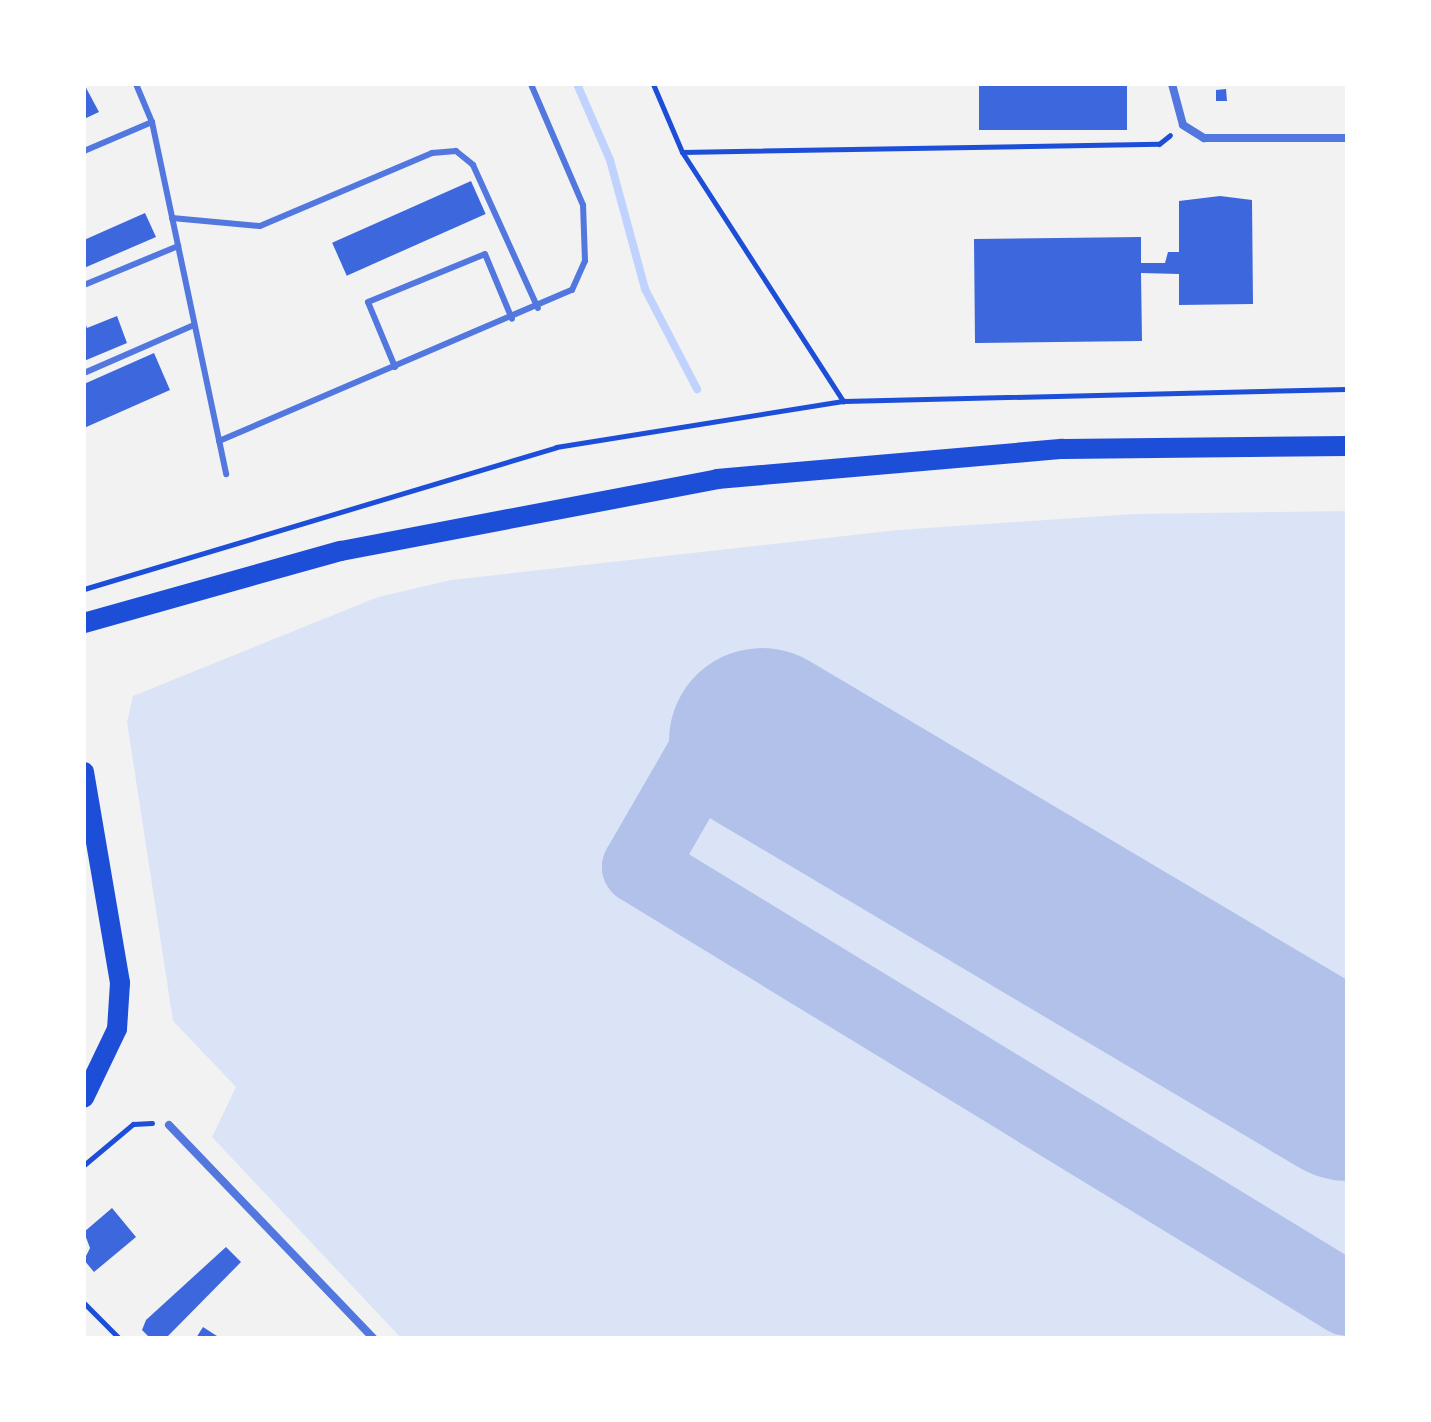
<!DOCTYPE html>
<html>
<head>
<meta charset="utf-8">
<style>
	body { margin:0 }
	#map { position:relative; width:1431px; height:1422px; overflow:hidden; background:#f2f2f2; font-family:Bitter,serif }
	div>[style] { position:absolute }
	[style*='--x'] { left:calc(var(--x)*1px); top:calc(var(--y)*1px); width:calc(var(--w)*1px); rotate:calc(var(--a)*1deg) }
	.green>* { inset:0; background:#dbe4f7 }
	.stream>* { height:8px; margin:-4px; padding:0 4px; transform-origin:4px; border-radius:4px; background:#bfd3fe }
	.taxiway>* { height:74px; margin:-37px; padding:0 37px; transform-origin:37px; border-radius:37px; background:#b2c1ea }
	.runway>* { height:186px; margin:-93px; padding:0 93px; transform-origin:93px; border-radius:93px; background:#b2c1ea }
	.building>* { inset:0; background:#3d67dc; transform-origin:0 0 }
	.path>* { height:5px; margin:-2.5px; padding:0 2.5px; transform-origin:2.5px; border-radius:2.5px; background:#1d4ed8 }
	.service>* { height:6px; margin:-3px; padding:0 3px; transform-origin:3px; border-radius:3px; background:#5277de }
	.minor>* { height:8px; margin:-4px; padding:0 4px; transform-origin:4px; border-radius:4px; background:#5277de }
	.primary>* { height:20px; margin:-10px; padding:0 10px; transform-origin:10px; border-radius:10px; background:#1d4ed8 }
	span { translate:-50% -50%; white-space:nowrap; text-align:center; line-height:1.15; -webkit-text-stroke:6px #fff; paint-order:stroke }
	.frame { position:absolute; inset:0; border:86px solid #fff; pointer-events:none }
</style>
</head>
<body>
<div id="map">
	<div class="green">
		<i style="clip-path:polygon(1347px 511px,1347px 1338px,401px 1338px,212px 1137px,236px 1087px,173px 1021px,127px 722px,133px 696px,378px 597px,451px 580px,898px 530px,1134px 514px)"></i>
	</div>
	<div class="stream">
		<i style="--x:577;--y:84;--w:83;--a:66.5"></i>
		<i style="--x:610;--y:160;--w:134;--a:74.8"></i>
		<i style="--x:645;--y:289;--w:113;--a:62.5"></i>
	</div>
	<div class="taxiway">
		<i style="--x:762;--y:741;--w:57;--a:169.9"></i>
		<i style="--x:706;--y:751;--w:134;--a:120"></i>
		<i style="--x:639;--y:867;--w:829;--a:31.39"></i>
	</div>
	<div class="runway">
		<i style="--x:762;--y:741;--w:680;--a:30.67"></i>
	</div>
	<div class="building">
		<i style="clip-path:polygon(84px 84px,99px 112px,84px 119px)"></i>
		<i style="left:979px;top:84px;width:148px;height:46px"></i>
		<i style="clip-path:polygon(1226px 89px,1227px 101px,1216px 101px,1216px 90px)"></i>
		<i style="left:471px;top:181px;width:36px;height:152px;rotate:66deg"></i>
		<i style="clip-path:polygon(1220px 196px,1252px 200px,1253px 304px,1179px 305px,1179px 274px,1141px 273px,1142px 341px,975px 343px,974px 239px,1141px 237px,1141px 263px,1165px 263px,1168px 252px,1179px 252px,1179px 201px)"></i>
		<i style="clip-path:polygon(145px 213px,156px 237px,84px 268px,84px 240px)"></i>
		<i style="clip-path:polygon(117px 316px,127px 343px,84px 361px,84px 320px,87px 328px)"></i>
		<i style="clip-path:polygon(154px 353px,170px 390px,84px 428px,84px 384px)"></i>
		<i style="clip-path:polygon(112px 1208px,136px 1237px,94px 1272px,84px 1260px,90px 1248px,84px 1232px)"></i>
		<i style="clip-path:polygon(226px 1247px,241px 1262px,166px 1338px,150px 1338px,142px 1330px,146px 1320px)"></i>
		<i style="clip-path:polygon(203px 1327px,220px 1338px,196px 1338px)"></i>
	</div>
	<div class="path">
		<i style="--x:653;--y:84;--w:74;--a:66.9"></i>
		<i style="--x:682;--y:152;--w:297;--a:57.1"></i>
		<i style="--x:682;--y:152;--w:477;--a:-1"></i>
		<i style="--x:1159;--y:144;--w:14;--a:-39"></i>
		<i style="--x:84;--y:589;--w:493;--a:-16.7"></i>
		<i style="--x:556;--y:447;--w:292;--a:-9.1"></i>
		<i style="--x:844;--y:401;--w:503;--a:-1.37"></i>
		<i style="--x:84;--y:1165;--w:64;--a:-39.9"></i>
		<i style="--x:133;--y:1124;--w:19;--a:-3"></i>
		<i style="--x:84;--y:1303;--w:49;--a:45"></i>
	</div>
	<div class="service">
		<i style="--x:136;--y:84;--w:41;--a:67.2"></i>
		<i style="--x:152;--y:122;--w:360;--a:78.1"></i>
		<i style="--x:84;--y:151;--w:74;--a:-23.1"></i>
		<i style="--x:172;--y:218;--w:88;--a:5.2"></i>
		<i style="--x:260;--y:226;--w:187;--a:-23"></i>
		<i style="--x:432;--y:153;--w:24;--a:-5"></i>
		<i style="--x:456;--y:151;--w:22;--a:39"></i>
		<i style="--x:473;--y:165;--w:157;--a:65.6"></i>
		<i style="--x:84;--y:285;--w:102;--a:-22.5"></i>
		<i style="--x:395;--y:367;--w:70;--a:-112.6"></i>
		<i style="--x:368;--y:302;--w:126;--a:-22.3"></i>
		<i style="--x:485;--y:254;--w:70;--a:67.4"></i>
		<i style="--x:84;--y:373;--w:120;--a:-23.6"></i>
		<i style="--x:219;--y:441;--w:384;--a:-23.2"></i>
		<i style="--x:572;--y:290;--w:32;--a:-66"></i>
		<i style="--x:585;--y:261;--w:56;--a:-92"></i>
		<i style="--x:583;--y:205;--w:132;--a:-113.3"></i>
	</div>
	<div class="minor">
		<i style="--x:1172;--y:84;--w:42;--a:75"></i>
		<i style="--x:1183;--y:125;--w:25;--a:32"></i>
		<i style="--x:1204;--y:138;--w:143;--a:0"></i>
		<i style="--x:169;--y:1125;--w:295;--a:46.2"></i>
	</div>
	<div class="primary">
		<i style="--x:84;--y:623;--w:267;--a:-15.7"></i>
		<i style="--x:341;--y:551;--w:383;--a:-10.8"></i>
		<i style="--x:717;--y:479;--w:347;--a:-5"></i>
		<i style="--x:1063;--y:449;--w:284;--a:-0.6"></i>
		<i style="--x:84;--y:772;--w:214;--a:80.3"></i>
		<i style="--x:120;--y:983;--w:46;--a:93.7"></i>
		<i style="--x:117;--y:1029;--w:76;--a:115.6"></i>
	</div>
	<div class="frame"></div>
</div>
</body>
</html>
